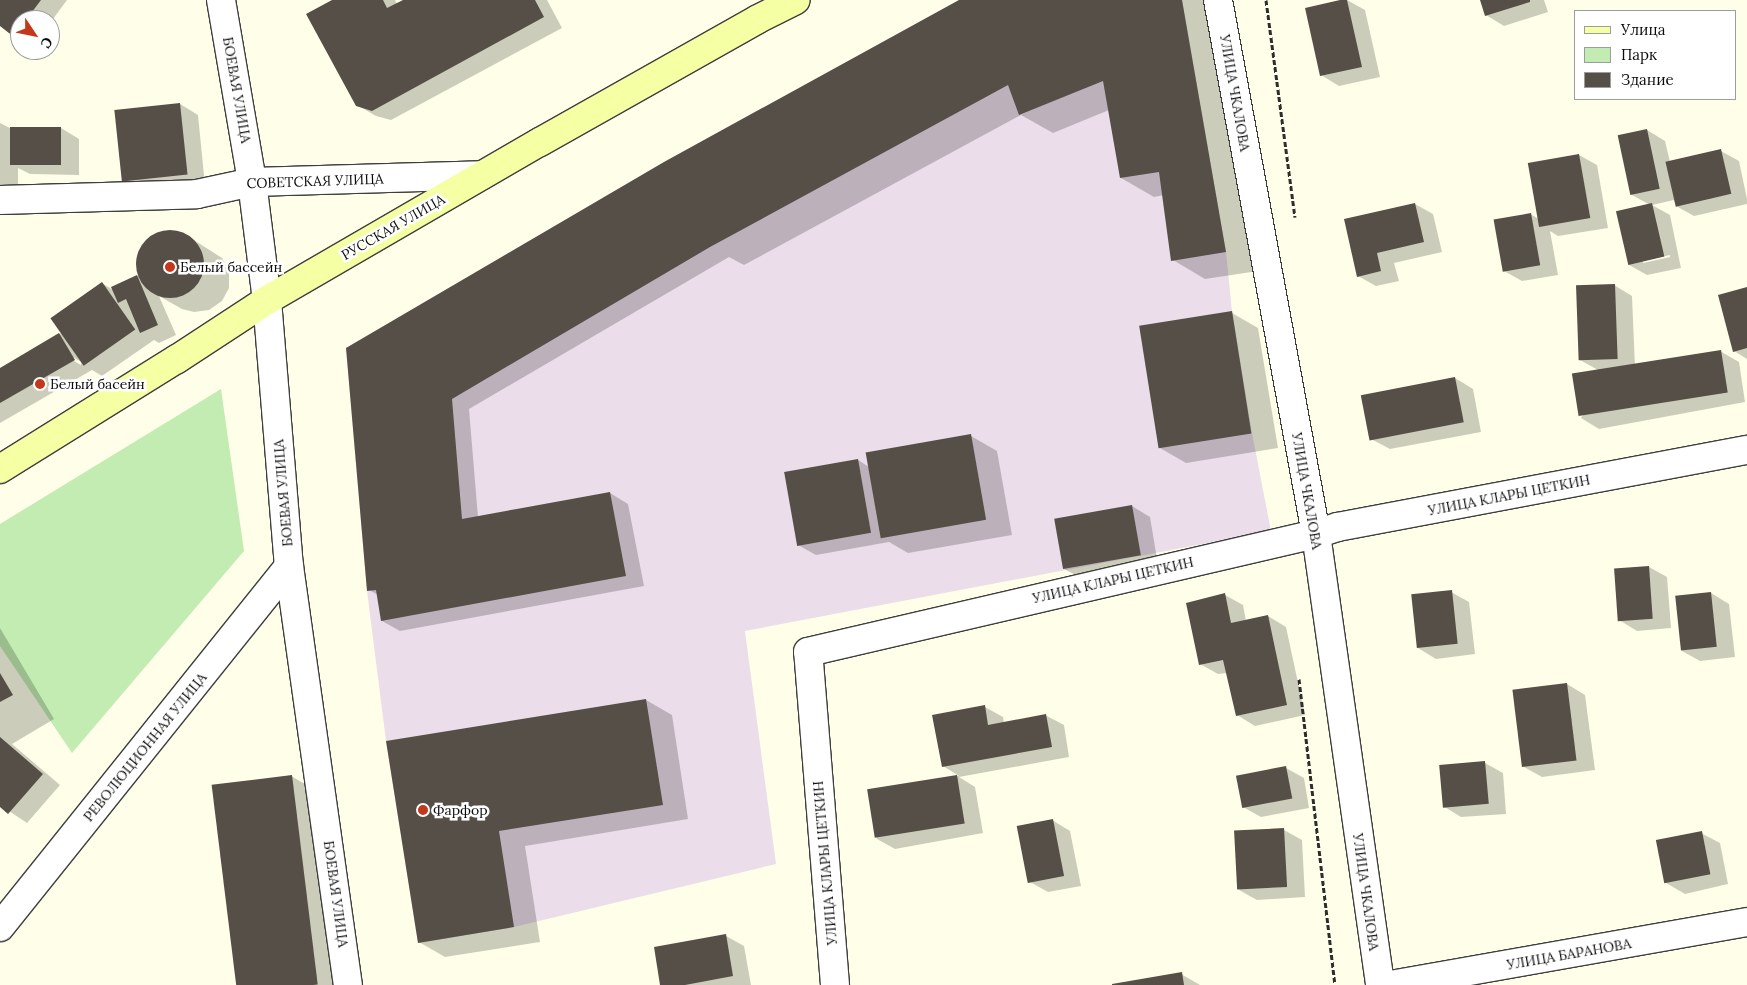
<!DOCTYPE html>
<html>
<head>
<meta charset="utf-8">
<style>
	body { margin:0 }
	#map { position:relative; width:1747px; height:985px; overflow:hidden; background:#ffffe9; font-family:Lora,serif }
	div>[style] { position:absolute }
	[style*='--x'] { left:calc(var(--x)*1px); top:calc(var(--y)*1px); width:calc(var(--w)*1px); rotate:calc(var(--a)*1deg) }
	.industrial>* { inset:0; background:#ebdeea }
	.green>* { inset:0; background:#c2ecb1 }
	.shadow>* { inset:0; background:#0003 }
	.building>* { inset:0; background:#554f47; transform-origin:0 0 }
	.round { border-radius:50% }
	.path>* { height:3px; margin-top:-1.5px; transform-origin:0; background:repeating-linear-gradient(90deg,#2d2d2d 0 5px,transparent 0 7.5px) }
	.roads { filter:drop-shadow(1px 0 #3e3e3e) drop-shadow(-1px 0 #3e3e3e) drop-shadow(0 1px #3e3e3e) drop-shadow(0 -1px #3e3e3e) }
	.minor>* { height:28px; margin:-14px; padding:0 14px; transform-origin:14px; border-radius:14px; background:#fff }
	.tertiary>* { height:28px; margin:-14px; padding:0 14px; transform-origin:14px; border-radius:14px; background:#fff }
	.secondary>* { height:28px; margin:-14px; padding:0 14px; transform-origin:14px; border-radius:14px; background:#f5ffa4 }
	.dots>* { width:14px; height:14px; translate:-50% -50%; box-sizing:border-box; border:2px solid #fff; border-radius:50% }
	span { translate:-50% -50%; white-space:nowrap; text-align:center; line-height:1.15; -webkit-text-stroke:5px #fff; paint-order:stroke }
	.street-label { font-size:14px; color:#0b0b0b }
	.poi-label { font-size:14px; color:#0b0b0b }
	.left { translate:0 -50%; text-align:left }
	.legend { position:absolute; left:1574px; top:10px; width:162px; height:90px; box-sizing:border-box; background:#fff; border:1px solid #9d9d9d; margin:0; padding:6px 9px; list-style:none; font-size:15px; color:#0b0b0b }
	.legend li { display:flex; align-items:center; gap:10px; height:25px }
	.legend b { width:25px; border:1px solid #9d9d9d }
	.north { position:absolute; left:10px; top:10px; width:50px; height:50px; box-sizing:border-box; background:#fff; border:1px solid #9d9d9d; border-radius:50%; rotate:124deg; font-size:14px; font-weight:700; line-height:20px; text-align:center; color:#0b0b0b }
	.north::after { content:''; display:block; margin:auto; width:18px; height:22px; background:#c5371a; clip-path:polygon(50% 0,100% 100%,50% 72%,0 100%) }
</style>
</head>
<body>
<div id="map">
	<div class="industrial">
		<i style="clip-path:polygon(959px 0,1182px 0,1226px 252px,1232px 311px,1252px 433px,1271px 531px,745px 631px,776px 864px,514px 927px,418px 943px,386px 741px,367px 591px,346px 348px,664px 162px)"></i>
	</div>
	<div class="green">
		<i style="clip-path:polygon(221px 389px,244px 551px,72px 753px,0 646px,0 524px)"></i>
	</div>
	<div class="shadow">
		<i style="clip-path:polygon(0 0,67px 0,50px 23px,50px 20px,20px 20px,20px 39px,0 25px)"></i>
		<i style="clip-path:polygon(334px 0,395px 0,397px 4px,405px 0,547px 0,562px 28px,391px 120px,376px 116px,357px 105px)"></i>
		<i style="clip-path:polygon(962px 0,1211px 0,1258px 271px,1205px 279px,1173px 260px,1164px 195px,1154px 197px,1121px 178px,1109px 110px,1053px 133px,1021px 115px,744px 265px,729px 257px,469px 409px,478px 517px,610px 493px,628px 504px,644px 586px,400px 631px,382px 621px,378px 595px,369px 590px,348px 349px)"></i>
		<i style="clip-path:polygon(1347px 0,1365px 10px,1380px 77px,1339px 86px,1321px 75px,1306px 9px)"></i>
		<i style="clip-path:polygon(1481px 0,1544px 0,1548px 12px,1504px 26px,1486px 15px)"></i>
		<i style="clip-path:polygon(180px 104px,198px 115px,205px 185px,141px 192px,122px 181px)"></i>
		<i style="clip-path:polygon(0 123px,12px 129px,61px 128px,79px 139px,79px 175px,30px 174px,18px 168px,18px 204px,0 204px)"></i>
		<i style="clip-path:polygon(evenodd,1647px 130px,1665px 141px,1670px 162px,1721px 151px,1739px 161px,1747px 199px,1747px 204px,1694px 216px,1676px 206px,1674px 200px,1652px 205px,1670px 215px,1681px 268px,1647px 275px,1629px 265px,1650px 205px,1632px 195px,1647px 130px,1670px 255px,1670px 257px,1643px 263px,1643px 261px,1670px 255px)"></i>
		<i style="clip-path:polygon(1579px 155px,1597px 165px,1608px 228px,1558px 236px,1550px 231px,1558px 275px,1522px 281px,1504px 271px,1530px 214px,1539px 219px)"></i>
		<i style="clip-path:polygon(1415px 204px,1433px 214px,1442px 252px,1394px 263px,1399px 281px,1376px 286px,1358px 276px)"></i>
		<i style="clip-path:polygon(evenodd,172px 231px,186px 235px,222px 258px,229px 270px,229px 288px,222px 301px,209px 310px,194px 312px,182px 309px,159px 296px,176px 335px,159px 343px,154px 340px,102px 376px,92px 370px,0 423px,0 369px,61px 333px,102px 283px,113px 290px,112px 287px,139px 276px,137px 261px,140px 249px,148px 239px,160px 232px,172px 231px,70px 355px,81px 362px,81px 365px,69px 358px,70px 355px)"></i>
		<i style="clip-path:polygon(1614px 285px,1632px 296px,1635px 367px,1720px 351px,1739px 362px,1745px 402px,1599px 429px,1581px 418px,1610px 371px,1598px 370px,1580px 360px)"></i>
		<i style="clip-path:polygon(1747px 288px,1747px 359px,1734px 351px)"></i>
		<i style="clip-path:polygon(1232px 313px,1258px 328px,1278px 448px,1186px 463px,1160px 448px)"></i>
		<i style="clip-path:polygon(1455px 378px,1473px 389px,1481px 432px,1390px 449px,1371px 439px)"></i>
		<i style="clip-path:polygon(971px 436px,997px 451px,1012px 535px,908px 553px,889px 542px,816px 555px,798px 545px,858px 460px,869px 467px)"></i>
		<i style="clip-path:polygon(1132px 506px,1150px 517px,1158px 565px,1083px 579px,1064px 569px)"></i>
		<i style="clip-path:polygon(1649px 567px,1667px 577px,1671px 628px,1637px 631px,1619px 620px)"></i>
		<i style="clip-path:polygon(1451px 592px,1469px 602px,1475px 654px,1436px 659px,1418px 648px)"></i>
		<i style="clip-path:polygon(1711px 593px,1729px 604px,1735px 657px,1700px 661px,1682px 651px)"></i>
		<i style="clip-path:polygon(1225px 595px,1243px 605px,1246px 621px,1268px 616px,1286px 627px,1305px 715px,1255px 726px,1237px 715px,1227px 673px,1218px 674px,1200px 664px)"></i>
		<i style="clip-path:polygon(0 628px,54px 719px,12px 744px,60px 785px,27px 823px,0 805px)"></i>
		<i style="clip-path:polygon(1567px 684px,1585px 695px,1595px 770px,1542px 777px,1524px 767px)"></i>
		<i style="clip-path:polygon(646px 700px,672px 715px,688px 819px,525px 846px,540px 942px,445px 957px,419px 942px,387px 742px)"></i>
		<i style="clip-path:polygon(985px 707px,1003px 717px,1004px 723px,1045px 715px,1064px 725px,1069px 757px,959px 777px,975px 787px,983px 833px,895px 849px,877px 839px,868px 792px,959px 776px,943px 766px)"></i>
		<i style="clip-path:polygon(1485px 763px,1503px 773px,1506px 814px,1461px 817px,1443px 806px)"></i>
		<i style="clip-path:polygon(1286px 768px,1304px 778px,1309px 808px,1261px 817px,1243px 807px)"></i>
		<i style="clip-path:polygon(291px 776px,333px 800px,355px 985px,237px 985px)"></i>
		<i style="clip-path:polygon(1052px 820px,1070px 831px,1081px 886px,1048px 892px,1030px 882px)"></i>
		<i style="clip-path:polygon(1284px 830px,1302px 840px,1305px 897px,1257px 900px,1239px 890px)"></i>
		<i style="clip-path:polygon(1701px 833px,1720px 843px,1728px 884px,1685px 894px,1666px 883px)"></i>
		<i style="clip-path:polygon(726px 936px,744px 946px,751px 985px,661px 985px)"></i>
		<i style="clip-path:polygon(1181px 974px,1200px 985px,1114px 985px)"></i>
	</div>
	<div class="building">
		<i style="clip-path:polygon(0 0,41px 0,26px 20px,20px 20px,20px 29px,14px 37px,0 26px)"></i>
		<i style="clip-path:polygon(332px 0,383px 0,387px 8px,403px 0,535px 0,544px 17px,372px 111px,356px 106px,306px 14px)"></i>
		<i style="clip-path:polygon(959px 0,1182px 0,1226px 252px,1171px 261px,1159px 172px,1120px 178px,1103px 81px,1019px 115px,1008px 85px,710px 247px,452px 399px,462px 519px,610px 492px,626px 576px,381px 621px,376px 590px,367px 591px,346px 348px,664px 162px)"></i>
		<i style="clip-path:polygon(1340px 0,1347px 0,1362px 67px,1320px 76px,1305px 8px)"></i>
		<i style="clip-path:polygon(1480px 0,1530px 0,1530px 2px,1485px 16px)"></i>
		<i style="left:180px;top:103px;width:72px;height:66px;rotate:84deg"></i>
		<i style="left:10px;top:127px;width:51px;height:38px"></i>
		<i style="left:1647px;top:129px;width:61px;height:30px;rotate:78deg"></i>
		<i style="left:1721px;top:149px;width:46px;height:57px;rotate:77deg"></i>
		<i style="left:1579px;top:154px;width:65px;height:52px;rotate:80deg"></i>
		<i style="clip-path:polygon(1415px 203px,1424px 242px,1377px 253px,1381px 271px,1357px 277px,1344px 219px)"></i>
		<i style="left:1652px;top:203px;width:55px;height:37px;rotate:77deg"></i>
		<i style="left:1531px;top:213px;width:53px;height:38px;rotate:80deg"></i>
		<i class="round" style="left:136px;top:230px;width:68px;height:68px"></i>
		<i style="clip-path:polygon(137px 275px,158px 325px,140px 333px,126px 299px,118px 303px,111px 287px)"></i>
		<i style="left:102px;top:282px;width:58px;height:63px;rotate:55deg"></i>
		<i style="left:1615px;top:284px;width:75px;height:39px;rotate:88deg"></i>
		<i style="clip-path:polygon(1747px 287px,1747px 348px,1733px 352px,1718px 295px)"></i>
		<i style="left:1232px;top:311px;width:124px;height:94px;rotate:81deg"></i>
		<i style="clip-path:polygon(59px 333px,75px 360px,0 403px,0 368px)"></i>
		<i style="left:1721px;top:350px;width:43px;height:151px;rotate:81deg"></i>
		<i style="left:1455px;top:377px;width:46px;height:96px;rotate:79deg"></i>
		<i style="left:971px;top:434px;width:87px;height:107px;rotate:80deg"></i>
		<i style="left:858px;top:459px;width:75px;height:75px;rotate:80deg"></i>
		<i style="left:1132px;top:505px;width:51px;height:79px;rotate:80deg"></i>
		<i style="left:1649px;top:566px;width:53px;height:35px;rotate:86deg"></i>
		<i style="left:1452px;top:590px;width:54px;height:41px;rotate:84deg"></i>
		<i style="left:1711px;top:592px;width:55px;height:36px;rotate:84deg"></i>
		<i style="clip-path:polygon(1225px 593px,1231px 623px,1268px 615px,1287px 705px,1236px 716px,1223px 660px,1199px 665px,1186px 603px)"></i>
		<i style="clip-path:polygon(0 673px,13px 695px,0 702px)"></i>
		<i style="left:1567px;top:683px;width:78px;height:55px;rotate:83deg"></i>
		<i style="clip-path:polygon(646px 699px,663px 805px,499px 831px,514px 927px,418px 943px,386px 741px)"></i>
		<i style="clip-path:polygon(985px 705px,988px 725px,1046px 714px,1052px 747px,942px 767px,932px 715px)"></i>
		<i style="clip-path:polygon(0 737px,43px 774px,8px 814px,0 807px)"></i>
		<i style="left:1485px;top:761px;width:43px;height:46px;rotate:85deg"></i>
		<i style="left:1286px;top:766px;width:33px;height:51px;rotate:79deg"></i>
		<i style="left:292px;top:775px;width:211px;height:81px;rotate:83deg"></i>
		<i style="left:957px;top:775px;width:49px;height:91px;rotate:81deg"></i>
		<i style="left:1053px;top:819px;width:58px;height:37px;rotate:79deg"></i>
		<i style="left:1284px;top:828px;width:59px;height:50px;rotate:87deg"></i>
		<i style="left:1702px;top:831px;width:44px;height:47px;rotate:79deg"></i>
		<i style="clip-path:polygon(726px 934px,733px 976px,685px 985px,660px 985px,654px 947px)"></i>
		<i style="clip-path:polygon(1182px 972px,1184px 985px,1112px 985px,1112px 984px)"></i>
	</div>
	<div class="path">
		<i style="--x:1266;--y:0;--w:219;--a:82.4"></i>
		<i style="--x:1299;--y:679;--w:308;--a:83.3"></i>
	</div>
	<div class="roads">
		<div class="minor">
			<i style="--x:0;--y:200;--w:197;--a:-1.7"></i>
			<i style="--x:197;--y:194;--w:56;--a:-12.3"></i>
			<i style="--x:252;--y:182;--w:230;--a:-1.7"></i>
			<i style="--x:0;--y:927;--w:462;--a:-51.3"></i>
			<i style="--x:835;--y:985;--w:334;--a:-94.6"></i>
			<i style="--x:808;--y:652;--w:522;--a:-13.08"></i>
			<i style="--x:1316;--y:534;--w:23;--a:-18"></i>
			<i style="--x:1338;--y:527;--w:416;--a:-10.7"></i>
			<i style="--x:1390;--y:985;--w:363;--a:-10"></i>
		</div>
		<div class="tertiary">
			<i style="--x:221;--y:0;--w:185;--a:80.3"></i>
			<i style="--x:252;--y:182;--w:119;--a:82.8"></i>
			<i style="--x:267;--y:300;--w:267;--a:85.3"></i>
			<i style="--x:289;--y:566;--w:423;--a:82"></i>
			<i style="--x:1218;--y:0;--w:543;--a:79.6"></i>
			<i style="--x:1316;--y:534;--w:456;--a:81.9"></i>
		</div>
		<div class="secondary">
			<i style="--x:0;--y:469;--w:208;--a:-31.9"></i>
			<i style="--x:177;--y:359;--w:108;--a:-33.2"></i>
			<i style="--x:267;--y:300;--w:315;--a:-30.1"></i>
			<i style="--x:540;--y:142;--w:250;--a:-29.4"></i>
			<i style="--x:758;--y:19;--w:42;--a:-26.6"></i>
		</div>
	</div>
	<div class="dots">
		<i style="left:170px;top:267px;background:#c5371a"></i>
		<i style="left:40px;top:384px;background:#c5371a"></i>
		<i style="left:423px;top:810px;background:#c5371a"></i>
	</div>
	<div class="street-label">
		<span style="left:237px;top:90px;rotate:80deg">БОЕВАЯ УЛИЦА</span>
		<span style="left:1235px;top:93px;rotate:80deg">УЛИЦА ЧКАЛОВА</span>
		<span style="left:315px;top:181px;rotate:-2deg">СОВЕТСКАЯ УЛИЦА</span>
		<span style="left:393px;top:227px;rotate:-30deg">РУССКАЯ УЛИЦА</span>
		<span style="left:1307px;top:491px;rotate:80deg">УЛИЦА ЧКАЛОВА</span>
		<span style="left:283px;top:493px;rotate:-95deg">БОЕВАЯ УЛИЦА</span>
		<span style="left:1509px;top:495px;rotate:-11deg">УЛИЦА КЛАРЫ ЦЕТКИН</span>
		<span style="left:1113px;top:580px;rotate:-13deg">УЛИЦА КЛАРЫ ЦЕТКИН</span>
		<span style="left:145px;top:747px;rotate:-51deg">РЕВОЛЮЦИОННАЯ УЛИЦА</span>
		<span style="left:825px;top:863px;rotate:-95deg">УЛИЦА КЛАРЫ ЦЕТКИН</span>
		<span style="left:1366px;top:892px;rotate:82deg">УЛИЦА ЧКАЛОВА</span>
		<span style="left:336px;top:894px;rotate:82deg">БОЕВАЯ УЛИЦА</span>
		<span style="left:1569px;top:954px;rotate:-10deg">УЛИЦА БАРАНОВА</span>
	</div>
	<div class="poi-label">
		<span class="left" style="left:180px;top:267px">Белый баcсейн</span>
		<span class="left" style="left:50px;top:384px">Белый басейн</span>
		<span class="left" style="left:433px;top:810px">Фарфор</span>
	</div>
	<ul class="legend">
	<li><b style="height:6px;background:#f5ffa4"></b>Улица</li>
	<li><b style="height:14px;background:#c2ecb1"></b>Парк</li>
	<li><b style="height:14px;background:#554f47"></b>Здание</li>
	</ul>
	<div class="north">С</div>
</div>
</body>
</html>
